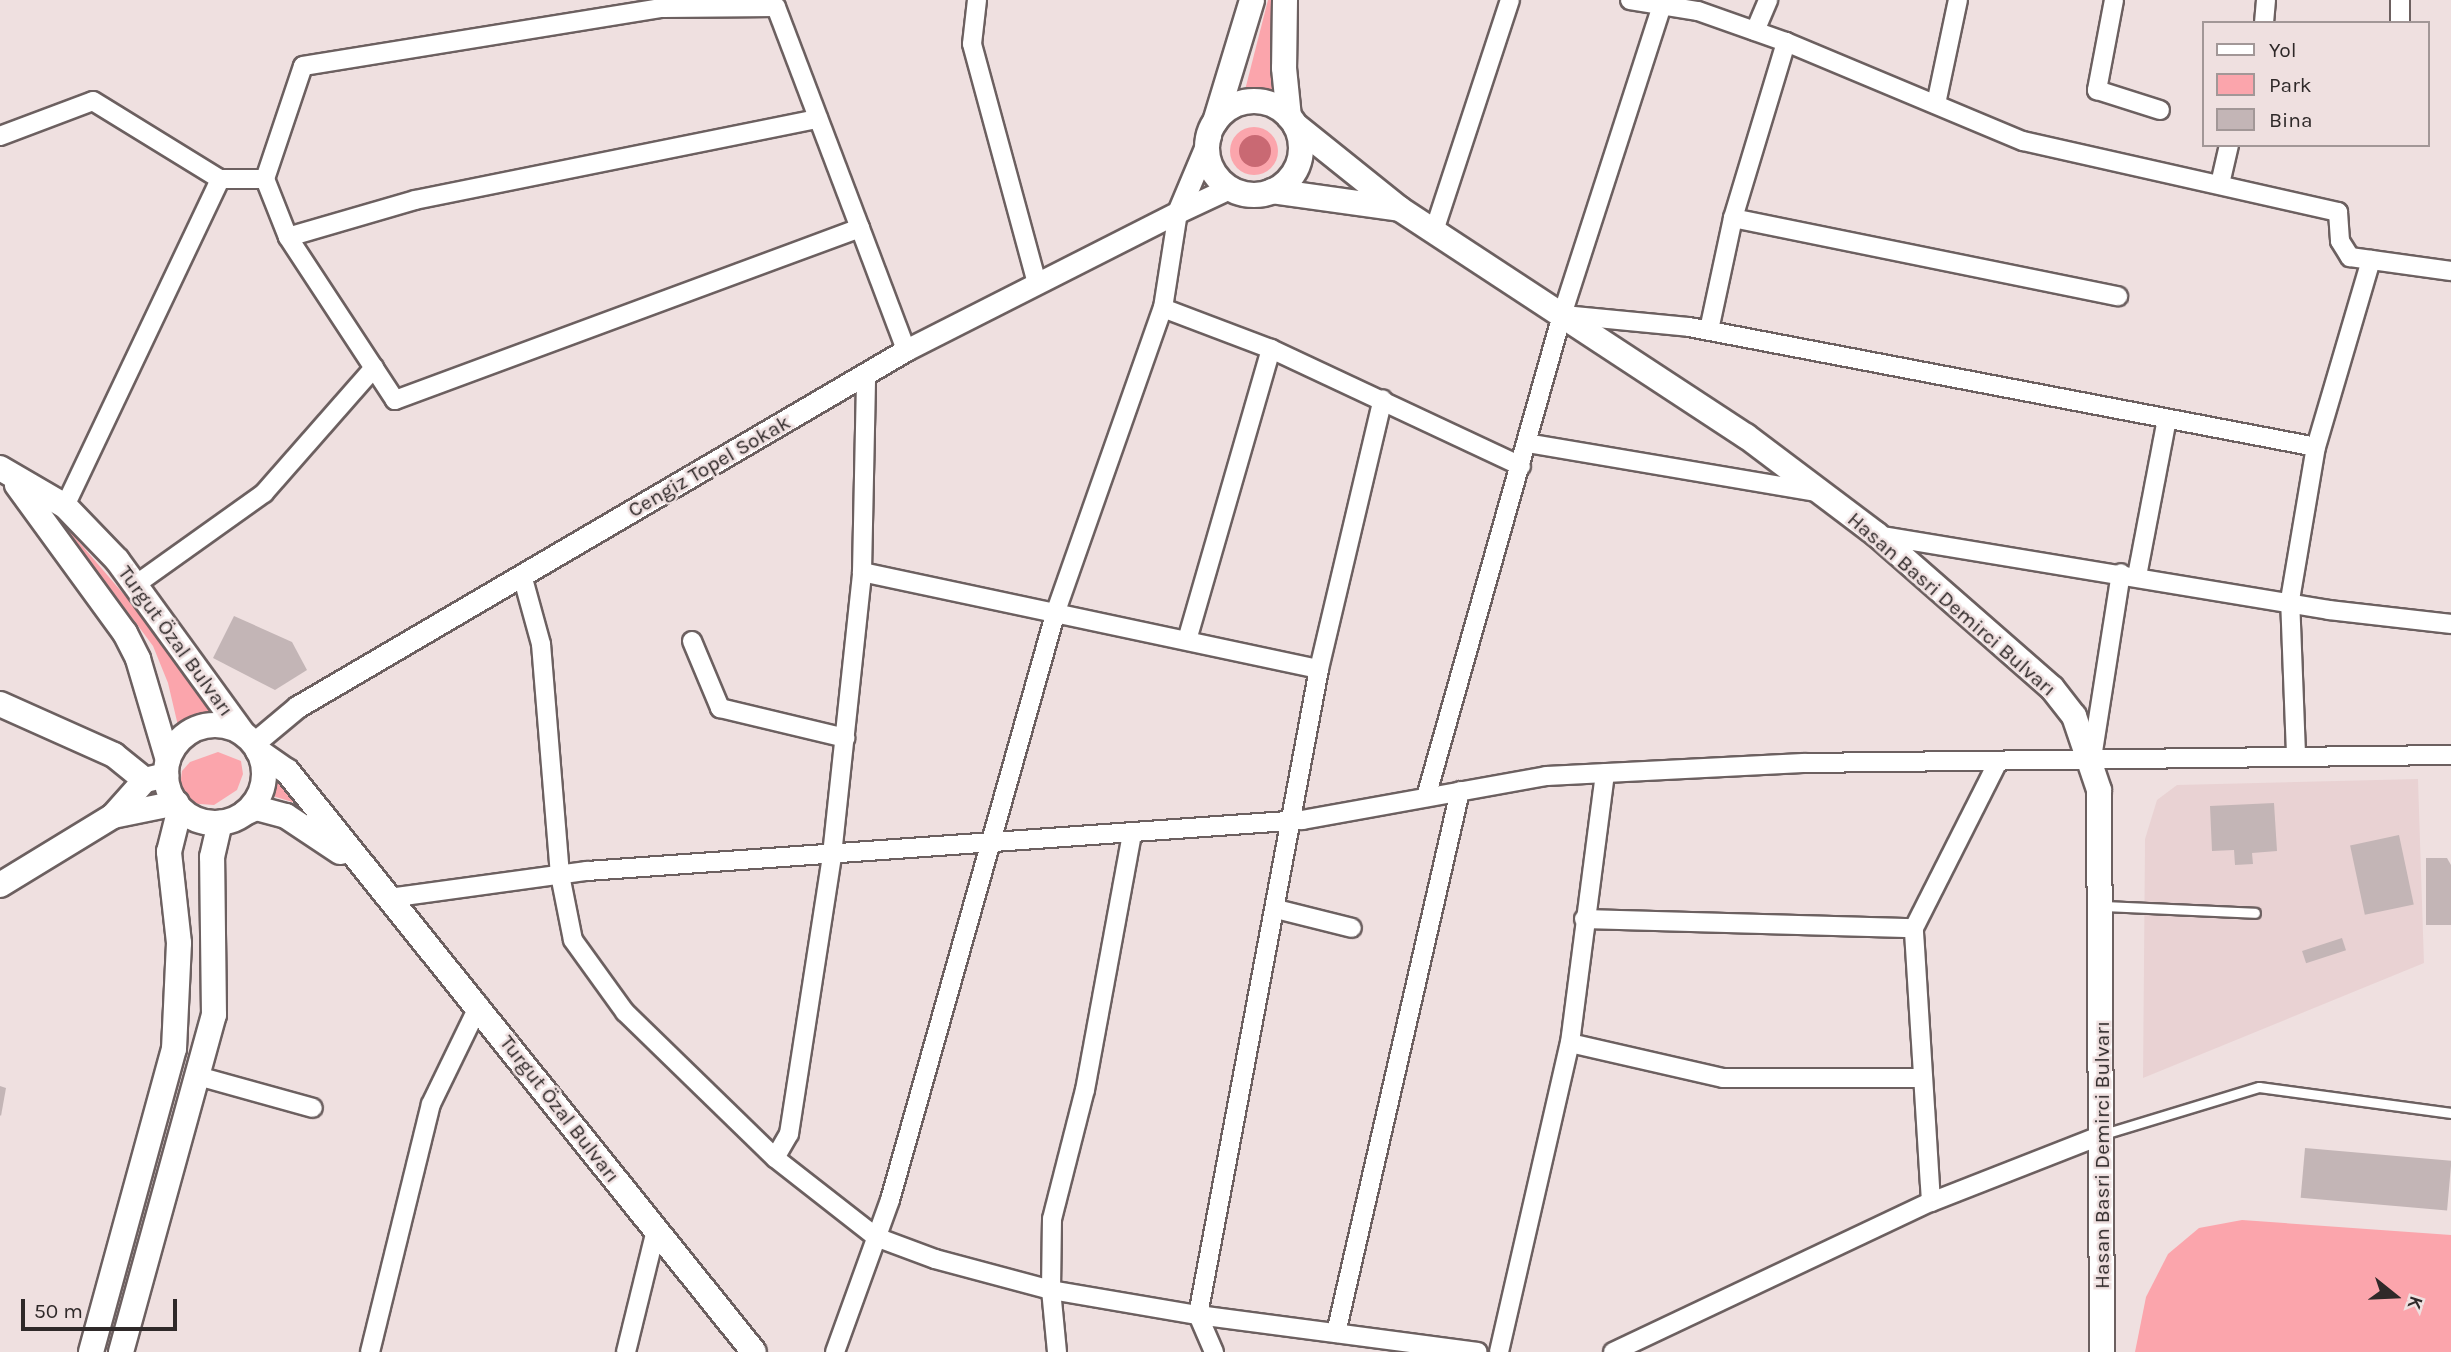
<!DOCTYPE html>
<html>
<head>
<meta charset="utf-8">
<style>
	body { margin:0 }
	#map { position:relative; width:2451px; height:1352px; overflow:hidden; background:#efe0e0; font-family:Karla,sans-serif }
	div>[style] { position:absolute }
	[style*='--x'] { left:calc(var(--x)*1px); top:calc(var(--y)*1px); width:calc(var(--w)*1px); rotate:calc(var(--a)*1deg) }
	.built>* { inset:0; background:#e9d2d3 }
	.green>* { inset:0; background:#fba5ac }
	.round { border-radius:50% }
	.water>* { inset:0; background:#c96973 }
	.building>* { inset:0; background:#c3b5b6; transform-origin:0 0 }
	.roads { filter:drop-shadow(2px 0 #6c6060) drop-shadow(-2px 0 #6c6060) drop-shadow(0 2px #6c6060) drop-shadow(0 -2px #6c6060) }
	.service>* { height:9px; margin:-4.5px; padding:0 4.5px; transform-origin:4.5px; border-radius:4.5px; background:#fff }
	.minor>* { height:18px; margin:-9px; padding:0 9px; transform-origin:9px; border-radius:9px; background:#fff }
	.tertiary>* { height:21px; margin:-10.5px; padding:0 10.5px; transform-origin:10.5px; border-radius:10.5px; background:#fff }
	.secondary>* { height:24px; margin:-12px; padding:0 12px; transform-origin:12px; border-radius:12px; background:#fff }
	.secondary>.ring { margin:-12px; padding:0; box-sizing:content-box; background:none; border:24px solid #fff; border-radius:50% }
	span { translate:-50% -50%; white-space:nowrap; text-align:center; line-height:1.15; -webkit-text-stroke:5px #efe0e0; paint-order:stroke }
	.street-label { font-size:21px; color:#2f2929 }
	.legend { position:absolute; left:2202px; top:21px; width:228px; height:126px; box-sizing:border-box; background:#efe0e0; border:2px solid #a29797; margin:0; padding:9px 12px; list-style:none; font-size:21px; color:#2f2929 }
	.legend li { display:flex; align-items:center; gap:14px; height:35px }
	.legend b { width:35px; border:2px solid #a29797 }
	.north { position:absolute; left:2360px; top:1261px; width:70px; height:70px; -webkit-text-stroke:5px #efe0e0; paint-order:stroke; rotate:108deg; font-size:19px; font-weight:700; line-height:28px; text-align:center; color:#2f2929 }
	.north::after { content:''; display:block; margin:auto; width:24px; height:32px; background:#2f2929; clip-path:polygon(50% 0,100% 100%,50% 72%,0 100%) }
	.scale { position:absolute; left:21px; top:1299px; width:156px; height:32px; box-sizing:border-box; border:4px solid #2f2929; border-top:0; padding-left:9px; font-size:21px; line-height:24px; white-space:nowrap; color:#2f2929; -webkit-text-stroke:5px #efe0e0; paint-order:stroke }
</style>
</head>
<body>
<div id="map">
	<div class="built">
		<i style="clip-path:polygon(2418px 779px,2424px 963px,2143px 1078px,2145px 839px,2157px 800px,2177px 785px)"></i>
	</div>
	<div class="green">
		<i style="clip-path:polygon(1268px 0,1275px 0,1282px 96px,1245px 90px)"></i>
		<i class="round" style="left:1230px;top:127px;width:48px;height:48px"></i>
		<i style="clip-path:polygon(55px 514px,192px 674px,221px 718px,179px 730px,168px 683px,153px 646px)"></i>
		<i style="clip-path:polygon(218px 752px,241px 761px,243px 774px,237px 790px,214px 805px,186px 803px,179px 794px,182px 771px,190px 762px)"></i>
		<i style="clip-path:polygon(270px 766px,302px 805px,263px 793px)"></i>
		<i style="clip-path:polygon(2242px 1220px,2451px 1235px,2451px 1352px,2135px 1352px,2146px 1297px,2168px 1254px,2199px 1228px)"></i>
	</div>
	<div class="water">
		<i class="round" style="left:1239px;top:135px;width:32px;height:32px"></i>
	</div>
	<div class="building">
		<i style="clip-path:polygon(234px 616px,292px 642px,307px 670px,275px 690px,213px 658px)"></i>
		<i style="clip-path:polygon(2274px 803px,2277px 851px,2252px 853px,2253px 864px,2235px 865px,2234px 850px,2212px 851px,2210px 806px)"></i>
		<i style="left:2399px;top:835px;width:71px;height:50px;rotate:78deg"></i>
		<i style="clip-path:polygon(2426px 858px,2447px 858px,2451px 865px,2451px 925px,2426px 925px)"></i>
		<i style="left:2342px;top:938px;width:13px;height:42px;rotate:72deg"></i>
		<i style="clip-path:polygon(0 1086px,6px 1088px,1px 1116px,0 1115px)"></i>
		<i style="left:2305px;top:1148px;width:147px;height:50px;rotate:5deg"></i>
	</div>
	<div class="roads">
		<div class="service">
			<i style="--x:2103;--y:906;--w:152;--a:2.6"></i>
			<i style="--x:2104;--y:1134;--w:162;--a:-16.9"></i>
			<i style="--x:2259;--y:1087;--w:194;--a:7.7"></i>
		</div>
		<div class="minor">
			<i style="--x:977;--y:0;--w:44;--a:96.5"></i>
			<i style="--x:972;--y:44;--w:249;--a:74.8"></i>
			<i style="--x:1630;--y:0;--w:69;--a:9.2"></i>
			<i style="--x:1698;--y:11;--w:93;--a:19.4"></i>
			<i style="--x:1786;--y:42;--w:257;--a:22.7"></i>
			<i style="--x:2023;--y:141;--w:323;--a:12.7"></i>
			<i style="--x:2338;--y:212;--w:29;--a:86"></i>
			<i style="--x:2340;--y:241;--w:19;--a:58"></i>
			<i style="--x:2350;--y:257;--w:102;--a:7.9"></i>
			<i style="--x:2114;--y:0;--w:92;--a:100.7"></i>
			<i style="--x:2097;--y:90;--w:66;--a:17.6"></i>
			<i style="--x:2264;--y:23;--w:23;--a:-85"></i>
			<i style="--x:2400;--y:23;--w:23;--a:-90"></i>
			<i style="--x:1755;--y:31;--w:34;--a:-67"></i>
			<i style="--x:1936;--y:104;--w:106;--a:-78.1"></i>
			<i style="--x:0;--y:136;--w:99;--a:-20.6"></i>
			<i style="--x:93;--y:101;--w:149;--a:31.6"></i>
			<i style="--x:220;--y:179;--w:45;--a:0"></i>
			<i style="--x:2220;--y:184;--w:40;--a:-77"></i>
			<i style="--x:1733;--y:218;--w:393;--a:11.5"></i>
			<i style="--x:860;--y:228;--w:496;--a:159.7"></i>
			<i style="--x:395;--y:400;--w:195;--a:-123.3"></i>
			<i style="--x:288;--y:237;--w:62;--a:-111.6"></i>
			<i style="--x:265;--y:179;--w:119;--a:-71.4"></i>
			<i style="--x:303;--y:66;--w:365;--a:-9.2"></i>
			<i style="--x:663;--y:8;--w:113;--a:-0.5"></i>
			<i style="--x:776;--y:7;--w:236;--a:69.2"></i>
			<i style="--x:860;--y:228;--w:130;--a:69.3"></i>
			<i style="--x:1434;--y:231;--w:243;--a:-71.8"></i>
			<i style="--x:288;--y:237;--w:132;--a:-16.2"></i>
			<i style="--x:415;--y:200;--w:411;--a:-11.4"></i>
			<i style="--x:1163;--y:308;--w:116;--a:20.8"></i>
			<i style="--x:1271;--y:349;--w:276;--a:25.1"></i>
			<i style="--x:1565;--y:315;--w:125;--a:5.5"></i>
			<i style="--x:1689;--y:327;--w:638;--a:10.83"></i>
			<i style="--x:1709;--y:330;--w:115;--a:-77.9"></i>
			<i style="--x:1733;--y:218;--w:184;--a:-73.2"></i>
			<i style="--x:1527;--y:443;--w:294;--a:9.6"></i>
			<i style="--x:65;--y:506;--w:362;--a:-64.6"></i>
			<i style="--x:1877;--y:535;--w:458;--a:9.4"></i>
			<i style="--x:2329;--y:610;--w:123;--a:6.5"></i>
			<i style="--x:862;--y:572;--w:467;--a:12"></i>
			<i style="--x:522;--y:575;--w:72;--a:74.6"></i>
			<i style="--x:541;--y:644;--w:232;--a:85.3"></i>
			<i style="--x:560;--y:875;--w:66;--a:78.7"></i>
			<i style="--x:573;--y:940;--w:89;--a:54.2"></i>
			<i style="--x:625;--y:1012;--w:209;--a:44.2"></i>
			<i style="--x:775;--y:1158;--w:128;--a:38"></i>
			<i style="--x:876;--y:1237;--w:63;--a:20.4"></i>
			<i style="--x:935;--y:1259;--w:120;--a:15"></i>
			<i style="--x:1051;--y:1290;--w:149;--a:9.7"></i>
			<i style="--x:1198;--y:1315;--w:282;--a:7.5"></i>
			<i style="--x:2137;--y:576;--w:160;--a:-79.2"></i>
			<i style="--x:138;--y:583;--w:155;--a:-35.5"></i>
			<i style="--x:264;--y:493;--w:167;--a:-48.7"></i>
			<i style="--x:1187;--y:640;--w:303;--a:-73.9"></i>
			<i style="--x:692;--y:641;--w:73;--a:67.3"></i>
			<i style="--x:720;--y:708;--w:129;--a:13.5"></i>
			<i style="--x:2296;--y:754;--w:154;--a:-92.2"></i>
			<i style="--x:2290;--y:600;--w:155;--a:-80.4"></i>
			<i style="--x:2316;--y:447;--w:195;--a:-73.6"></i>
			<i style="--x:2092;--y:758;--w:187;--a:-81.1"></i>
			<i style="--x:1426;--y:797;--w:501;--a:-74.24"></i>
			<i style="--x:1562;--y:315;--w:326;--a:-72.1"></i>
			<i style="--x:389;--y:898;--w:200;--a:-7.8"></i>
			<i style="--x:587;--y:871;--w:717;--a:-4.08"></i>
			<i style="--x:1302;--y:820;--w:248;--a:-10.2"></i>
			<i style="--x:1546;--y:776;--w:258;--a:-2.9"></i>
			<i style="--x:1804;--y:763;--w:647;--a:-0.71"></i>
			<i style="--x:1276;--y:909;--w:78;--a:14"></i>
			<i style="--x:1584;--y:919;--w:330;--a:1.6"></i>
			<i style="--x:1570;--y:1043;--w:157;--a:12.9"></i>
			<i style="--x:1723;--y:1078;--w:200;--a:0"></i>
			<i style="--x:198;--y:1076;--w:119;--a:15.5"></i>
			<i style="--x:775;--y:1158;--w:28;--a:-60"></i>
			<i style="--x:789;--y:1134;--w:282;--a:-81.2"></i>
			<i style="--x:832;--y:855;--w:285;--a:-83.9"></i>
			<i style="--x:862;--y:572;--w:198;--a:-88.8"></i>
			<i style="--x:1931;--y:1202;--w:275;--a:-93.6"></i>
			<i style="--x:1914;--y:928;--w:186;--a:-63.2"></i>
			<i style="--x:1336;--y:1333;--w:556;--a:-77.11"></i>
			<i style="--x:370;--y:1352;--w:255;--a:-76.2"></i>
			<i style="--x:431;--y:1104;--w:110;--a:-64.1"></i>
			<i style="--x:626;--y:1352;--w:126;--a:-76.2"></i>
			<i style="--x:835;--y:1352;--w:162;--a:-70.1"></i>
			<i style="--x:890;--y:1200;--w:612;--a:-74.26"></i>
			<i style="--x:1056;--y:611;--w:321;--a:-70.6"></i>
			<i style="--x:1163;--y:308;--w:97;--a:-81.1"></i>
			<i style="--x:1057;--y:1352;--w:62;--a:-95.5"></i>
			<i style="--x:1051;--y:1290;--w:71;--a:-89.2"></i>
			<i style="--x:1052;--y:1219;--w:133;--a:-75.7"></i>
			<i style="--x:1085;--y:1090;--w:261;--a:-79.6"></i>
			<i style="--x:1214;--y:1352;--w:40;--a:-113.4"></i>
			<i style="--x:1198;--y:1315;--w:657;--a:-79.39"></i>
			<i style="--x:1319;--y:669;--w:277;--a:-76.7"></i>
			<i style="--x:1499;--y:1352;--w:317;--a:-77.1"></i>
			<i style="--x:1570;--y:1043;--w:272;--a:-82.6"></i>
			<i style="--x:1613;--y:1352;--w:352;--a:-25.3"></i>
			<i style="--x:1931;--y:1202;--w:184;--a:-21.4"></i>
		</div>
		<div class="tertiary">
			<i style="--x:1210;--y:136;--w:82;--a:112.8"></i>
			<i style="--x:1178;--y:212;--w:56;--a:-25.2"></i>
			<i style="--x:254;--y:743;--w:56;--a:-39.9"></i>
			<i style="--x:297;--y:707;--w:706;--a:-30.38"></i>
			<i style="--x:906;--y:350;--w:305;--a:-26.9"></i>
		</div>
		<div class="secondary">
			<i style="--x:1285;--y:0;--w:68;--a:90.8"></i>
			<i style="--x:1284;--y:68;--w:49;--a:84.2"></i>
			<i class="ring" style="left:1207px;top:101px;width:70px;height:70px"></i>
			<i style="--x:1215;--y:122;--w:127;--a:-73.1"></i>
			<i style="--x:1272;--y:191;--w:129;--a:8"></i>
			<i style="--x:1400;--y:209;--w:134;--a:-141.3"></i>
			<i style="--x:1400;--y:209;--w:414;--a:33.3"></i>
			<i style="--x:1746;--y:436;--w:163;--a:37"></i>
			<i style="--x:1876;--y:534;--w:234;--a:41.2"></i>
			<i style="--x:2052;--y:688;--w:36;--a:52"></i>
			<i style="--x:2074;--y:716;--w:78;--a:71.3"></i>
			<i style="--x:2099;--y:790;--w:562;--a:89.69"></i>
			<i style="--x:0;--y:468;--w:75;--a:30.3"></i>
			<i style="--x:65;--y:506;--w:75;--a:46.1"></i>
			<i style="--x:117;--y:560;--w:213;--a:54"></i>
			<i style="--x:17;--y:485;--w:183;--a:53.9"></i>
			<i style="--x:125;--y:633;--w:29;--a:63"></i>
			<i style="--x:138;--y:659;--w:105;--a:73.5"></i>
			<i style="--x:0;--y:704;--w:125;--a:24.1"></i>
			<i style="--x:114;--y:755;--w:40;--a:39"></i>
			<i class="ring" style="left:166px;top:725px;width:74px;height:74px"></i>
			<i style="--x:258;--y:751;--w:35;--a:35"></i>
			<i style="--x:287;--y:771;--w:745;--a:51.21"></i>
			<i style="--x:245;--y:813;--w:12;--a:-24"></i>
			<i style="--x:256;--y:808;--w:31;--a:15"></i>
			<i style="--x:286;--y:816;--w:65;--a:33.7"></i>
			<i style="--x:113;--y:816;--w:65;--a:-11.5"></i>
			<i style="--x:0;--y:885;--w:132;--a:-31.4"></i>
			<i style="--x:113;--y:816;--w:48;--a:-48.4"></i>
			<i style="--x:145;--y:780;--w:22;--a:-13"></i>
			<i style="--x:91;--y:1352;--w:314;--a:-74.7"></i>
			<i style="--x:174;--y:1049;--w:106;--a:-87.3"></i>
			<i style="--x:179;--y:943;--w:92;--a:-96.3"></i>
			<i style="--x:169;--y:852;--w:45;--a:-76"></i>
			<i style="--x:121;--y:1352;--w:350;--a:-74.6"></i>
			<i style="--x:214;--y:1015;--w:158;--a:-90.7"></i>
			<i style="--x:212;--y:857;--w:35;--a:-77"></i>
		</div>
	</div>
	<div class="street-label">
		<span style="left:709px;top:466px;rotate:-30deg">Cengiz Topel Sokak</span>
		<span style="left:1952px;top:604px;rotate:41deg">Hasan Basri Demirci Bulvarı</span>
		<span style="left:176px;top:641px;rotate:54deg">Turgut Özal Bulvarı</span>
		<span style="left:560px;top:1109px;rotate:52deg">Turgut Özal Bulvarı</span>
		<span style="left:2102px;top:1155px;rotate:-90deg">Hasan Basri Demirci Bulvarı</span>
	</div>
	<ul class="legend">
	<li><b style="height:9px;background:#fff"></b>Yol</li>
	<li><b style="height:19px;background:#fba5ac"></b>Park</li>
	<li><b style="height:19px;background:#c3b5b6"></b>Bina</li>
	</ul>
	<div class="north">K</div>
	<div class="scale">50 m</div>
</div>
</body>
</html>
